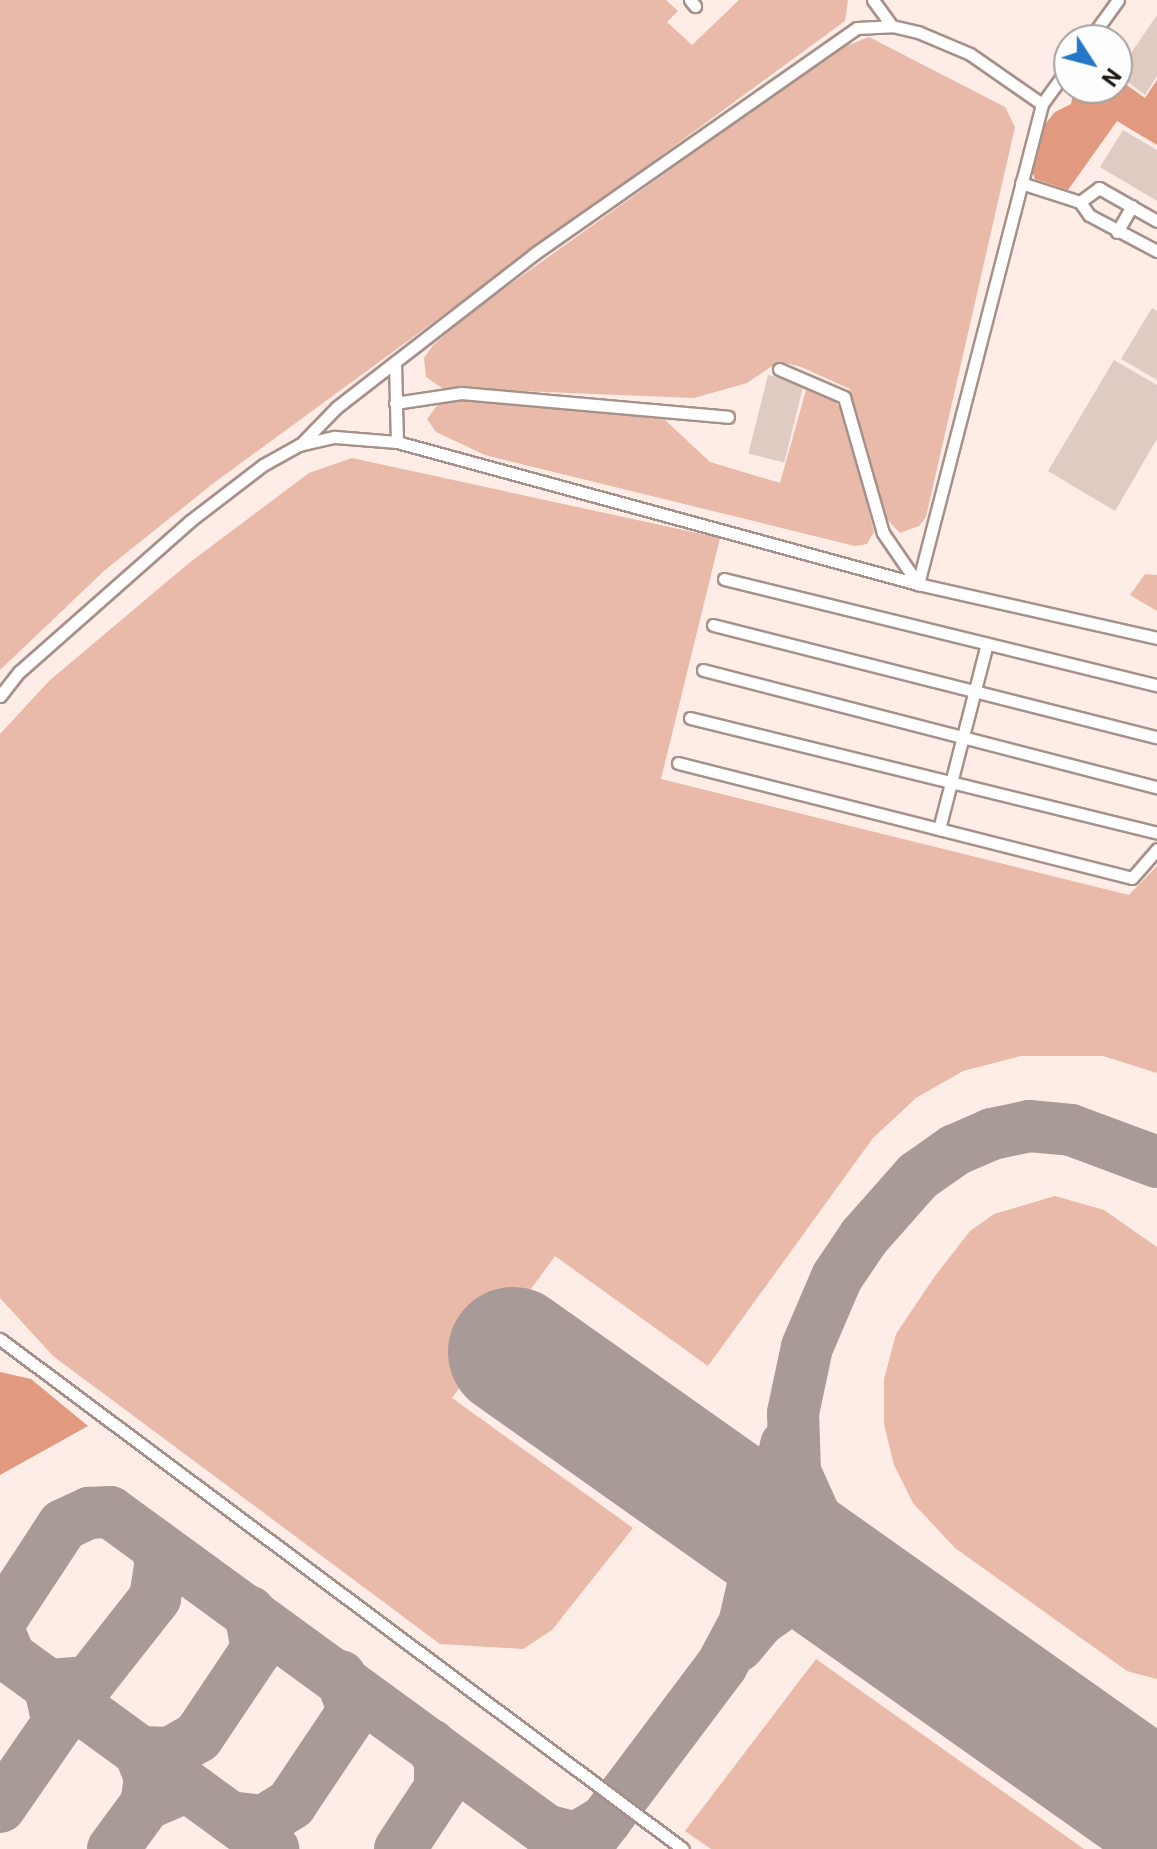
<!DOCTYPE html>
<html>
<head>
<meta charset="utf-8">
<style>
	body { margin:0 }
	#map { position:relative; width:1157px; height:1849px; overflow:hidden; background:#feece6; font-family:Roboto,sans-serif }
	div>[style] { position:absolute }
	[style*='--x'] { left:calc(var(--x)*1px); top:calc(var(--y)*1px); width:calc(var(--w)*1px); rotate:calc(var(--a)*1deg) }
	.green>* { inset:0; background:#e9baa9 }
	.forest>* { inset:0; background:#e19a7f }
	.taxiway>* { height:52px; margin:-26px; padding:0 26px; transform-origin:26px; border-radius:26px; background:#a89a96 }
	.runway>* { height:130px; margin:-65px; padding:0 65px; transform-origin:65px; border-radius:65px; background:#a89a96 }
	.building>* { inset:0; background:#e0cbc2; transform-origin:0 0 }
	.roads { filter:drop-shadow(2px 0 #a6918a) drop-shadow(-2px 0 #a6918a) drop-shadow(0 2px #a6918a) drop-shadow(0 -2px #a6918a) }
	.service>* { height:11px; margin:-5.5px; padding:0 5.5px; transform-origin:5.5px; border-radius:5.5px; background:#fff }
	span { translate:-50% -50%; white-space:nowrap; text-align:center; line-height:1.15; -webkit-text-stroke:6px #fefefe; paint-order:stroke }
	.north { position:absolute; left:1053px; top:24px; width:80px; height:80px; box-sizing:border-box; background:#fefefe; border:2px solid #a5a2a1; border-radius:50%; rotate:126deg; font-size:22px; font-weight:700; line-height:32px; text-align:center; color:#1f1815 }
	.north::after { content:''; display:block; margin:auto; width:28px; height:36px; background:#2677c6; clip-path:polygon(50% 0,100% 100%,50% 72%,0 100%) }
</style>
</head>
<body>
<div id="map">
	<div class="green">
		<i style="clip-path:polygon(0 0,666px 0,678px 11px,667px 22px,692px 45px,739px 0,848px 0,845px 21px,215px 482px,105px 570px,0 670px)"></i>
		<i style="clip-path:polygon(869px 37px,1005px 107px,1015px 127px,926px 517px,919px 526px,900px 533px,881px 513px,850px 389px,799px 366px,778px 362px,747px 383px,694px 398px,442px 388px,426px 377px,424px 358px,433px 345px,477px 308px,839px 49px)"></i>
		<i style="clip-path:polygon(806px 390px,831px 395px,844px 415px,874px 532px,867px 544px,855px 546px,485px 455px,436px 432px,427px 419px,439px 403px,463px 400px,664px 419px,710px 462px,780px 483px)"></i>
		<i style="clip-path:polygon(352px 458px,720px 538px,661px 779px,1129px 895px,1157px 866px,1157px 1073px,1103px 1056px,1021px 1056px,963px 1071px,916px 1098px,873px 1138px,708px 1366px,555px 1256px,452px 1398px,633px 1528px,552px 1630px,523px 1649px,440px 1644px,53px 1356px,0 1298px,0 734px,49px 681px,189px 563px,309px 473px)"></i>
		<i style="clip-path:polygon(1145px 574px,1157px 575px,1157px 611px,1130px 595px)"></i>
		<i style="clip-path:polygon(1055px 1196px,1104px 1210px,1157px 1247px,1157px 1679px,1127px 1671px,955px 1548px,913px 1503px,894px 1465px,884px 1424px,884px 1379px,896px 1334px,935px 1276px,970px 1231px,994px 1214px)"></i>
		<i style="clip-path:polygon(816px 1659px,1084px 1849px,711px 1849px,685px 1831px)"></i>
	</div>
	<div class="forest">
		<i style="clip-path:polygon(1117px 78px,1145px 98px,1157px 80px,1157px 145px,1117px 121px,1068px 190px,1035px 179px,1031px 168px,1041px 129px,1055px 112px,1071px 104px,1074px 88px,1117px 88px)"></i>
		<i style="clip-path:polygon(0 1372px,31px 1379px,88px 1426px,0 1475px)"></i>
	</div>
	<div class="taxiway">
		<i style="--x:849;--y:1591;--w:131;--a:-114.4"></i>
		<i style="--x:795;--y:1472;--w:59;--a:-91.9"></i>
		<i style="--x:793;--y:1413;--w:67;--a:-78"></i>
		<i style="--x:807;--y:1347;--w:76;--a:-66.8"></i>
		<i style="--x:837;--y:1277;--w:48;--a:-56"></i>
		<i style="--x:864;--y:1237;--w:81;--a:-48.5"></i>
		<i style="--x:918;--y:1176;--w:45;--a:-35.1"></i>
		<i style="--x:955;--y:1150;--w:40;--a:-23.4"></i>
		<i style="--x:992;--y:1134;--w:38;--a:-12"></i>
		<i style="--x:1029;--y:1126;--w:42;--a:5.4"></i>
		<i style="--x:1071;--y:1130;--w:92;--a:20.4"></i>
		<i style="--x:0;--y:1621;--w:115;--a:-56.7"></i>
		<i style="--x:63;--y:1525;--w:29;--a:-25"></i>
		<i style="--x:89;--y:1513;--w:21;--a:-3"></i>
		<i style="--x:110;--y:1512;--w:540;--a:36.11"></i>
		<i style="--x:546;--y:1830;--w:31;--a:15"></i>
		<i style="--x:576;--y:1838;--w:35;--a:-31"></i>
		<i style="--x:0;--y:1634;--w:25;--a:67"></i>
		<i style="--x:10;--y:1657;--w:326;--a:36.1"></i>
		<i style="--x:738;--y:1646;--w:34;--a:-50"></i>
		<i style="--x:760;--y:1620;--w:47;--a:-35.4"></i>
		<i style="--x:798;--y:1593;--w:22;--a:-13"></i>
		<i style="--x:819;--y:1588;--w:30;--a:6"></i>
		<i style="--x:1068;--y:1746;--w:91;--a:10.8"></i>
		<i style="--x:146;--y:1804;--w:26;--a:-81"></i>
		<i style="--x:150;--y:1778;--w:28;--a:-111"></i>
		<i style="--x:140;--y:1752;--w:30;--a:2"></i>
		<i style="--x:170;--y:1753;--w:32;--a:-30"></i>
		<i style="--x:198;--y:1737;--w:106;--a:-56.2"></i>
		<i style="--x:257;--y:1649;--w:38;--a:-101"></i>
		<i style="--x:0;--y:1807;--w:102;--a:-55.4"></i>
		<i style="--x:58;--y:1723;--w:39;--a:-103"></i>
		<i style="--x:49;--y:1685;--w:40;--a:-4.3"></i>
		<i style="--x:89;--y:1682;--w:107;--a:-51.8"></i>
		<i style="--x:155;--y:1598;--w:38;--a:-81"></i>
		<i style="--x:161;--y:1560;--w:17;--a:-114"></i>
		<i style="--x:230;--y:1817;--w:34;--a:7"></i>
		<i style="--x:264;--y:1821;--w:32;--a:-32"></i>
		<i style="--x:291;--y:1804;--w:106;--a:-56.2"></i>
		<i style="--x:350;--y:1716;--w:12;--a:-85"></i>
		<i style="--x:351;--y:1704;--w:30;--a:-111"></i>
		<i style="--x:586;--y:1846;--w:226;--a:-53.1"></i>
		<i style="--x:722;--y:1665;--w:47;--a:-61.8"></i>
		<i style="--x:744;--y:1624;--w:184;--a:-76.8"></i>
		<i style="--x:113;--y:1849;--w:56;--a:-53.7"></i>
		<i style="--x:146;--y:1804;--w:36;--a:-23"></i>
		<i style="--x:400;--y:1849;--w:73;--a:-56.7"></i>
		<i style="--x:440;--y:1788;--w:27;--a:-90"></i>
		<i style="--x:440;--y:1761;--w:18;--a:-119"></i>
	</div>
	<div class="runway">
		<i style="--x:513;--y:1352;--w:789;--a:35.3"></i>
	</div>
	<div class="building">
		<i style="clip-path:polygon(1157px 15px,1157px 76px,1145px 95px,1117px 74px)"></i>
		<i style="clip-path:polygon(1123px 130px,1157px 150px,1157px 201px,1100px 167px)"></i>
		<i style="clip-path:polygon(1152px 308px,1157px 311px,1157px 380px,1121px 359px)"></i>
		<i style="clip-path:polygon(1114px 360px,1157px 385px,1157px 439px,1115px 511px,1048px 471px)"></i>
		<i style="left:768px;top:375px;width:37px;height:81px;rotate:14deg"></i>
	</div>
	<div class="roads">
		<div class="service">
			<i style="--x:690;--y:0;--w:8;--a:50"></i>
			<i style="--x:873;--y:0;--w:32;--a:54"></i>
			<i style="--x:1089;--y:40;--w:49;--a:-54.1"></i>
			<i style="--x:1021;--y:183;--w:62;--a:17.9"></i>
			<i style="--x:1157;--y:221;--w:67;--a:-150.4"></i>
			<i style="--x:1099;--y:188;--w:24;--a:144"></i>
			<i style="--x:1080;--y:202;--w:16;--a:55"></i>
			<i style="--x:1089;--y:215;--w:77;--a:27.9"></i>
			<i style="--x:1117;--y:232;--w:30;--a:-60"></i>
			<i style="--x:395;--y:362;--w:80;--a:88.6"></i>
			<i style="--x:779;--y:369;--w:71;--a:23.3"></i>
			<i style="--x:844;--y:397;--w:141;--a:74"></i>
			<i style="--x:883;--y:533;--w:62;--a:55.5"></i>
			<i style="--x:395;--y:403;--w:67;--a:-8.6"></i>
			<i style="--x:461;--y:393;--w:268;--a:5.1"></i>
			<i style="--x:300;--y:445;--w:53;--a:-45.8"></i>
			<i style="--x:337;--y:407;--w:249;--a:-37.8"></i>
			<i style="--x:534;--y:254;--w:394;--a:-35"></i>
			<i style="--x:857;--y:28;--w:35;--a:-3"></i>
			<i style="--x:892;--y:26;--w:27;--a:13"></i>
			<i style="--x:918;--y:32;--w:56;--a:22.9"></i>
			<i style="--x:970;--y:54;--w:88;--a:34.8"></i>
			<i style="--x:1042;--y:104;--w:46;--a:-53.9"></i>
			<i style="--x:724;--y:579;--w:446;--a:13.8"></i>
			<i style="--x:918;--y:584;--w:496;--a:-75.5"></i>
			<i style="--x:713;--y:625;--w:458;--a:14.2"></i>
			<i style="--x:703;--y:670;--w:469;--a:14.5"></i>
			<i style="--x:0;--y:696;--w:31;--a:-52"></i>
			<i style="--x:19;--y:672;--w:228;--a:-41.4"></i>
			<i style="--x:190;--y:521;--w:92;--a:-37.5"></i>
			<i style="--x:263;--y:465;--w:41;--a:-29.1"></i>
			<i style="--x:299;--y:445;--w:37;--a:-13"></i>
			<i style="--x:335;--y:437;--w:62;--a:4.6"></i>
			<i style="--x:397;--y:442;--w:540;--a:15.25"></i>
			<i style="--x:918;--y:584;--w:245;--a:12.7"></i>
			<i style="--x:690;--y:718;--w:481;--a:13.8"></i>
			<i style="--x:678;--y:763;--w:468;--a:14.2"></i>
			<i style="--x:1132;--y:878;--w:38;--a:-49"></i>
			<i style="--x:939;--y:829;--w:191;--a:-75.5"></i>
			<i style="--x:0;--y:1339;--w:852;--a:36.75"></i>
		</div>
	</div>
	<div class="north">N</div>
</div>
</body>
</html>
